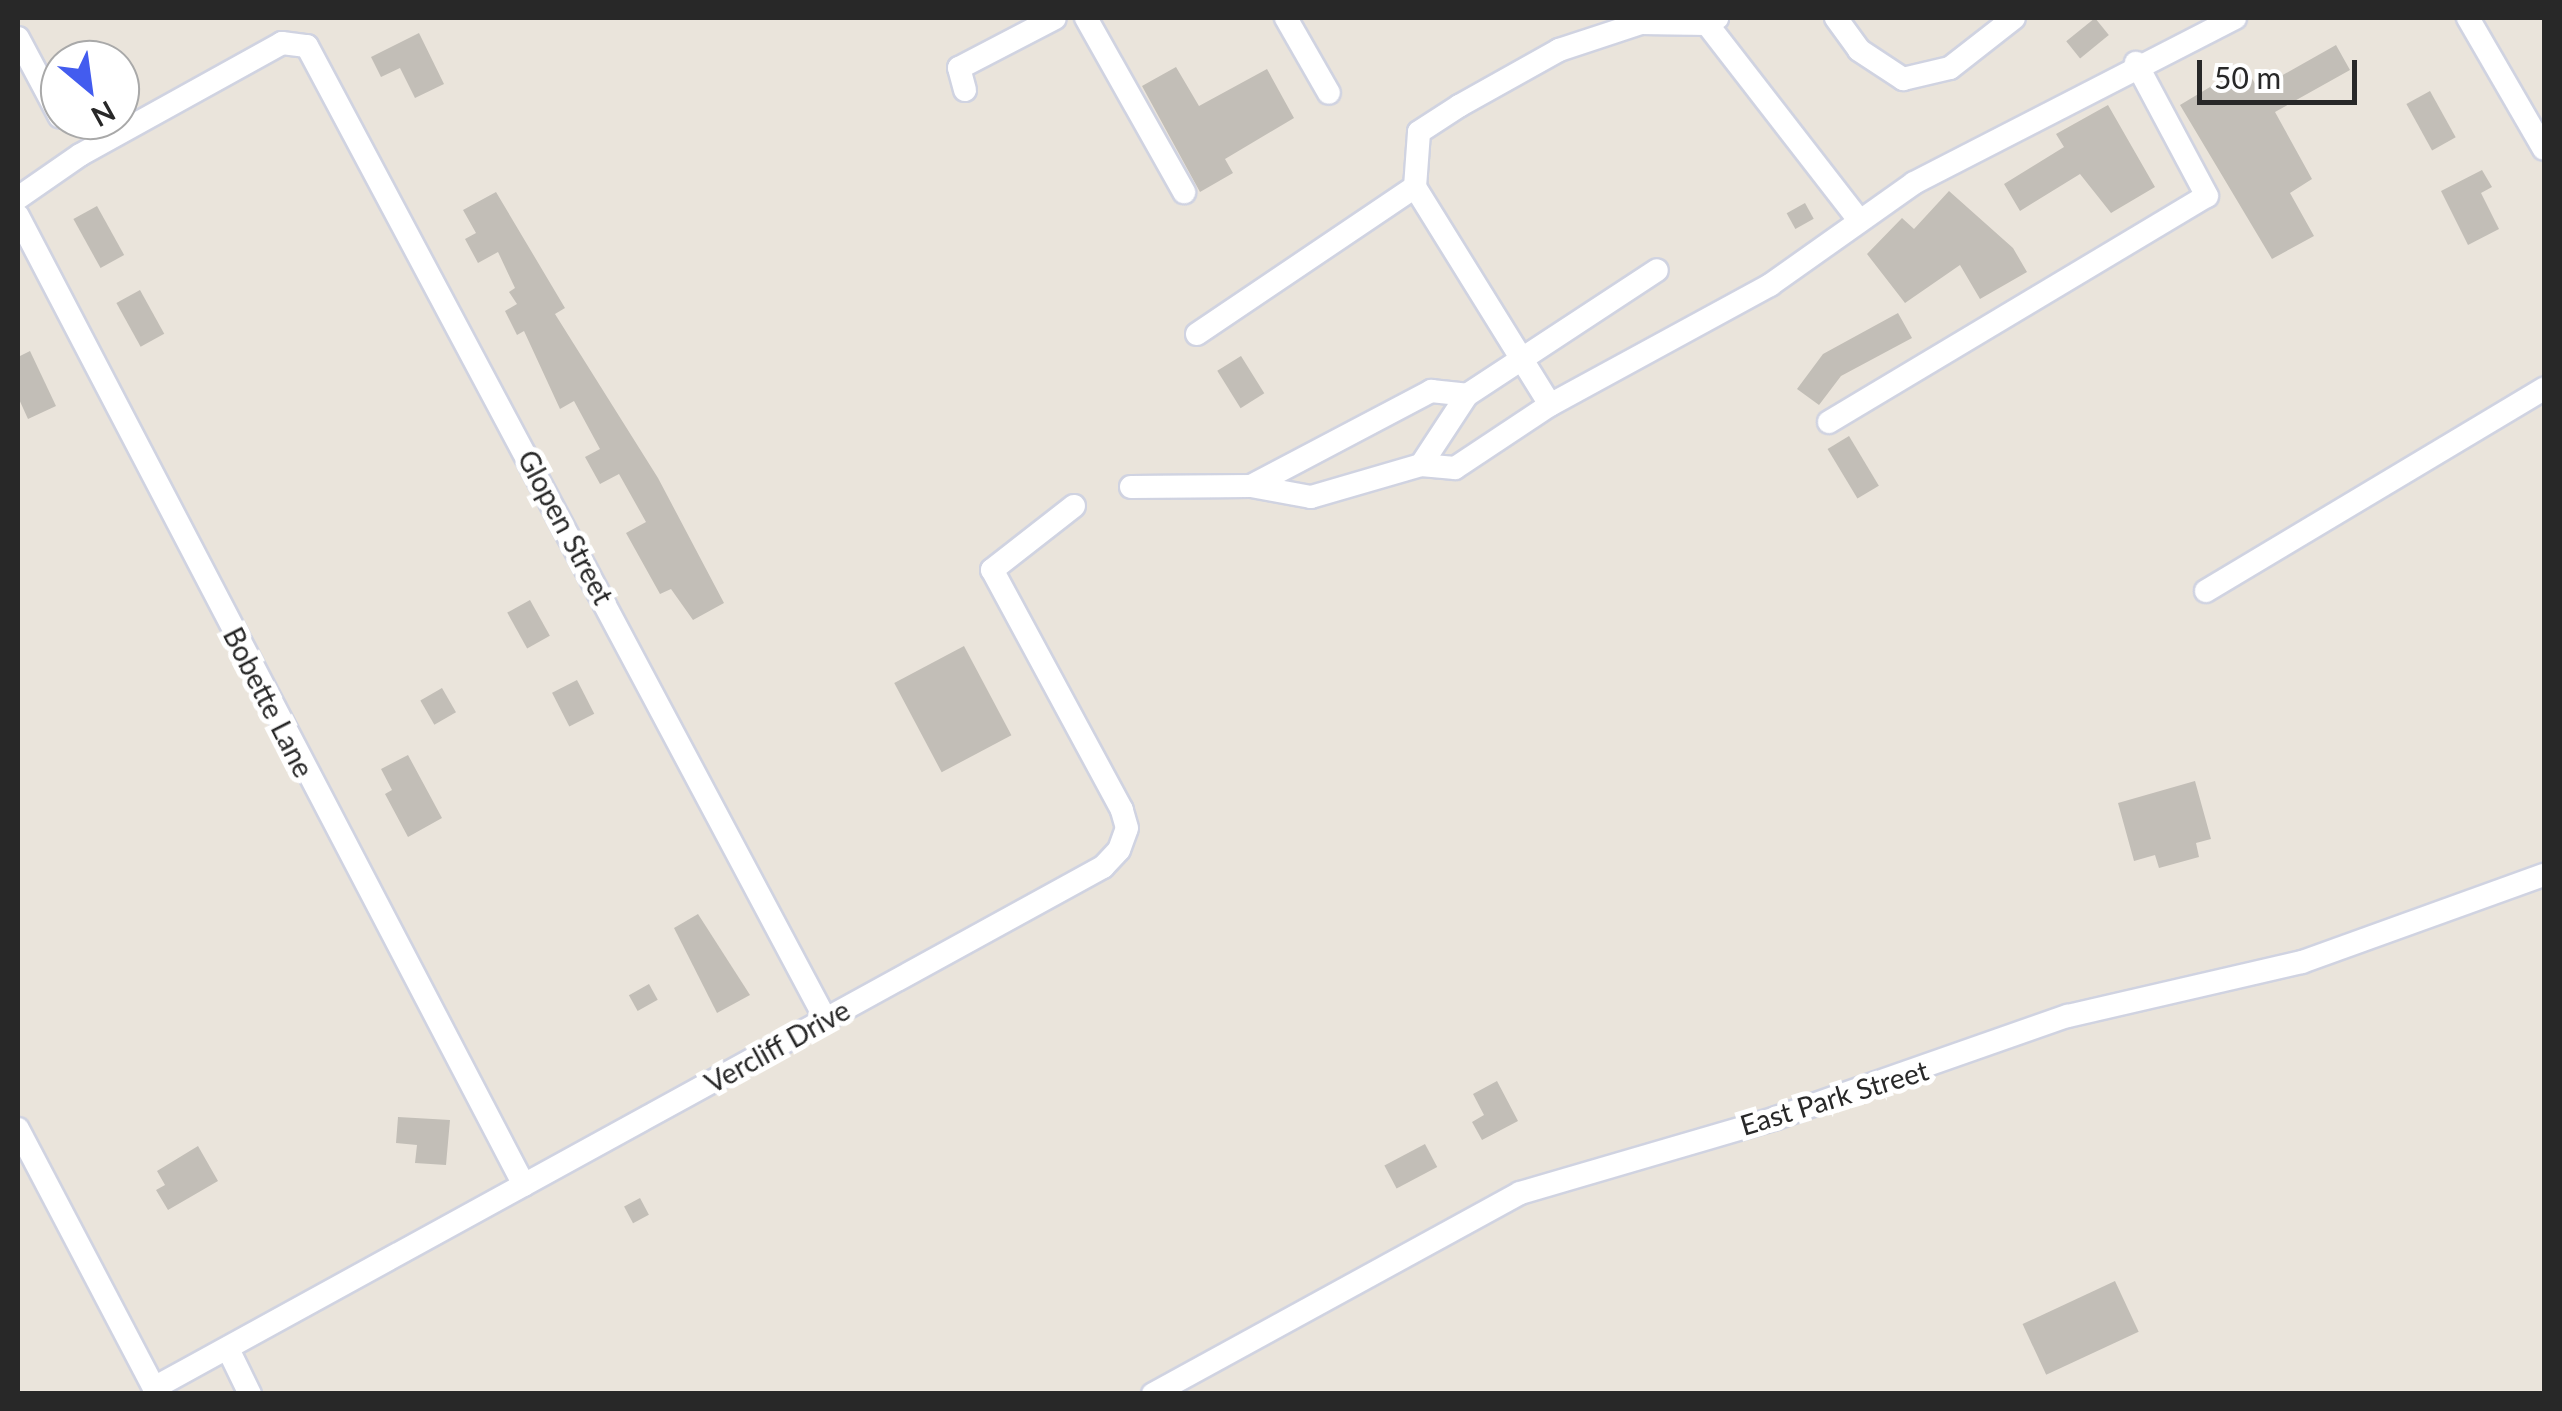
<!DOCTYPE html>
<html>
<head>
<meta charset="utf-8">
<style>
	body { margin:0 }
	#map { position:relative; width:2562px; height:1411px; overflow:hidden; background:#eae4db; font-family:Lato,sans-serif }
	div>[style] { position:absolute }
	[style*='--x'] { left:calc(var(--x)*1px); top:calc(var(--y)*1px); width:calc(var(--w)*1px); rotate:calc(var(--a)*1deg) }
	.building>* { inset:0; background:#c2beb7; transform-origin:0 0 }
	.roads { filter:drop-shadow(2px 0 #d0d3e1) drop-shadow(-2px 0 #d0d3e1) drop-shadow(0 2px #d0d3e1) drop-shadow(0 -2px #d0d3e1) }
	.minor>* { height:22px; margin:-11px; padding:0 11px; transform-origin:11px; border-radius:11px; background:#fff }
	span { translate:-50% -50%; white-space:nowrap; text-align:center; line-height:1.15; -webkit-text-stroke:10px #fff; paint-order:stroke }
	.street-label { font-size:28px; color:#282828 }
	.frame { position:absolute; inset:0; border:20px solid #282828; pointer-events:none }
	.north { position:absolute; left:40px; top:40px; width:100px; height:100px; box-sizing:border-box; background:#fff; border:2px solid #a9a9a9; border-radius:50%; rotate:151deg; font-size:28px; font-weight:700; line-height:40px; text-align:center; color:#282828 }
	.north::after { content:''; display:block; margin:auto; width:35px; height:45px; background:#435cef; clip-path:polygon(50% 0,100% 100%,50% 72%,0 100%) }
	.scale { position:absolute; left:2197px; top:60px; width:160px; height:45px; box-sizing:border-box; border:5px solid #282828; border-top:0; padding-left:12px; font-size:30px; line-height:35px; white-space:nowrap; color:#282828; -webkit-text-stroke:8px #fff; paint-order:stroke }
</style>
</head>
<body>
<div id="map">
	<div class="building">
		<i style="left:2095px;top:18px;width:22px;height:37px;rotate:51deg"></i>
		<i style="clip-path:polygon(419px 33px,444px 84px,415px 98px,400px 68px,381px 77px,371px 57px)"></i>
		<i style="clip-path:polygon(2336px 45px,2350px 70px,2275px 112px,2312px 179px,2290px 193px,2314px 236px,2272px 259px,2180px 105px,2245px 66px,2258px 89px)"></i>
		<i style="clip-path:polygon(1176px 67px,1199px 106px,1267px 69px,1294px 118px,1225px 159px,1233px 173px,1200px 192px,1142px 86px)"></i>
		<i style="left:2430px;top:91px;width:53px;height:27px;rotate:61deg"></i>
		<i style="clip-path:polygon(2108px 105px,2155px 187px,2111px 213px,2080px 174px,2020px 211px,2004px 184px,2064px 147px,2056px 134px)"></i>
		<i style="clip-path:polygon(2482px 170px,2492px 187px,2481px 193px,2499px 229px,2468px 245px,2441px 191px)"></i>
		<i style="clip-path:polygon(1949px 191px,2013px 248px,2027px 272px,1980px 299px,1960px 265px,1905px 303px,1867px 254px,1902px 218px,1914px 229px)"></i>
		<i style="clip-path:polygon(496px 192px,565px 308px,555px 314px,658px 478px,724px 603px,693px 620px,671px 589px,660px 594px,626px 533px,646px 522px,619px 474px,600px 484px,585px 457px,600px 449px,574px 401px,560px 409px,524px 331px,517px 335px,505px 311px,517px 304px,509px 292px,515px 288px,498px 252px,478px 263px,465px 239px,476px 233px,463px 210px)"></i>
		<i style="left:1805px;top:203px;width:18px;height:21px;rotate:61deg"></i>
		<i style="left:97px;top:206px;width:56px;height:27px;rotate:61deg"></i>
		<i style="left:140px;top:290px;width:50px;height:27px;rotate:61deg"></i>
		<i style="clip-path:polygon(1898px 313px,1912px 338px,1841px 376px,1819px 405px,1797px 389px,1823px 354px)"></i>
		<i style="clip-path:polygon(30px 351px,56px 406px,28px 419px,18px 397px,18px 357px)"></i>
		<i style="left:1241px;top:356px;width:44px;height:28px;rotate:58deg"></i>
		<i style="left:1849px;top:436px;width:58px;height:25px;rotate:59deg"></i>
		<i style="left:530px;top:600px;width:41px;height:26px;rotate:61deg"></i>
		<i style="left:964px;top:646px;width:101px;height:79px;rotate:62deg"></i>
		<i style="left:577px;top:680px;width:38px;height:28px;rotate:63deg"></i>
		<i style="left:442px;top:688px;width:28px;height:25px;rotate:60deg"></i>
		<i style="clip-path:polygon(408px 755px,442px 818px,408px 837px,385px 794px,392px 790px,381px 769px)"></i>
		<i style="clip-path:polygon(2195px 781px,2211px 839px,2196px 843px,2199px 857px,2159px 868px,2155px 855px,2134px 861px,2118px 803px)"></i>
		<i style="clip-path:polygon(698px 914px,750px 995px,717px 1013px,674px 928px)"></i>
		<i style="left:649px;top:984px;width:18px;height:23px;rotate:61deg"></i>
		<i style="clip-path:polygon(1497px 1081px,1518px 1121px,1482px 1140px,1472px 1122px,1484px 1115px,1473px 1094px)"></i>
		<i style="clip-path:polygon(398px 1117px,450px 1120px,446px 1165px,415px 1163px,417px 1145px,396px 1143px)"></i>
		<i style="left:1425px;top:1144px;width:26px;height:46px;rotate:62deg"></i>
		<i style="clip-path:polygon(198px 1146px,218px 1181px,168px 1210px,156px 1190px,165px 1185px,157px 1171px)"></i>
		<i style="left:640px;top:1198px;width:19px;height:18px;rotate:62deg"></i>
		<i style="left:2115px;top:1281px;width:56px;height:102px;rotate:65deg"></i>
	</div>
	<div class="roads">
		<div class="minor">
			<i style="--x:1086;--y:18;--w:200;--a:60.6"></i>
			<i style="--x:1286;--y:18;--w:86;--a:60.2"></i>
			<i style="--x:1836;--y:18;--w:39;--a:54"></i>
			<i style="--x:1859;--y:50;--w:53;--a:33.4"></i>
			<i style="--x:1903;--y:79;--w:48;--a:-13.2"></i>
			<i style="--x:1950;--y:68;--w:81;--a:-38"></i>
			<i style="--x:2468;--y:18;--w:151;--a:59.9"></i>
			<i style="--x:1707;--y:24;--w:249;--a:52.2"></i>
			<i style="--x:18;--y:38;--w:89;--a:62"></i>
			<i style="--x:965;--y:90;--w:23;--a:-105"></i>
			<i style="--x:959;--y:68;--w:108;--a:-27.5"></i>
			<i style="--x:1415;--y:187;--w:256;--a:58.2"></i>
			<i style="--x:18;--y:198;--w:75;--a:-34.7"></i>
			<i style="--x:80;--y:155;--w:231;--a:-29"></i>
			<i style="--x:282;--y:43;--w:25;--a:7"></i>
			<i style="--x:307;--y:46;--w:1104;--a:61.95"></i>
			<i style="--x:18;--y:216;--w:1093;--a:62.43"></i>
			<i style="--x:1197;--y:334;--w:263;--a:-34"></i>
			<i style="--x:1415;--y:187;--w:55;--a:-85.8"></i>
			<i style="--x:1419;--y:132;--w:48;--a:-33"></i>
			<i style="--x:1459;--y:106;--w:115;--a:-29.2"></i>
			<i style="--x:1559;--y:50;--w:86;--a:-18.2"></i>
			<i style="--x:1641;--y:23;--w:66;--a:0.9"></i>
			<i style="--x:1707;--y:24;--w:12;--a:-31"></i>
			<i style="--x:1829;--y:422;--w:440;--a:-30.9"></i>
			<i style="--x:2207;--y:196;--w:151;--a:-118.1"></i>
			<i style="--x:1421;--y:465;--w:84;--a:-56.7"></i>
			<i style="--x:1467;--y:395;--w:227;--a:-33.3"></i>
			<i style="--x:1251;--y:486;--w:204;--a:-27.8"></i>
			<i style="--x:1431;--y:391;--w:36;--a:6"></i>
			<i style="--x:1131;--y:487;--w:120;--a:-0.5"></i>
			<i style="--x:1251;--y:486;--w:61;--a:10.4"></i>
			<i style="--x:1311;--y:497;--w:115;--a:-16.2"></i>
			<i style="--x:1421;--y:465;--w:34;--a:5"></i>
			<i style="--x:1455;--y:468;--w:114;--a:-33.6"></i>
			<i style="--x:1550;--y:405;--w:251;--a:-28.6"></i>
			<i style="--x:1770;--y:285;--w:176;--a:-35.3"></i>
			<i style="--x:1914;--y:183;--w:361;--a:-27.2"></i>
			<i style="--x:2206;--y:591;--w:394;--a:-30.9"></i>
			<i style="--x:18;--y:1129;--w:299;--a:62.3"></i>
			<i style="--x:229;--y:1351;--w:48;--a:64"></i>
			<i style="--x:154;--y:1388;--w:1083;--a:-28.77"></i>
			<i style="--x:1103;--y:867;--w:23;--a:-47"></i>
			<i style="--x:1119;--y:850;--w:23;--a:-70"></i>
			<i style="--x:1127;--y:828;--w:19;--a:-106"></i>
			<i style="--x:1122;--y:810;--w:273;--a:-118.4"></i>
			<i style="--x:992;--y:570;--w:104;--a:-38"></i>
			<i style="--x:1153;--y:1394;--w:418;--a:-28.7"></i>
			<i style="--x:1520;--y:1193;--w:267;--a:-16.3"></i>
			<i style="--x:1776;--y:1118;--w:309;--a:-19.3"></i>
			<i style="--x:2068;--y:1016;--w:240;--a:-13"></i>
			<i style="--x:2302;--y:962;--w:257;--a:-19.8"></i>
		</div>
	</div>
	<div class="street-label">
		<span style="left:566px;top:527px;rotate:62deg">Glopen Street</span>
		<span style="left:269px;top:702px;rotate:63deg">Bobette Lane</span>
		<span style="left:777px;top:1046px;rotate:-29deg">Vercliff Drive</span>
		<span style="left:1834px;top:1097px;rotate:-17deg">East Park Street</span>
	</div>
	<div class="frame"></div>
	<div class="north">N</div>
	<div class="scale">50 m</div>
</div>
</body>
</html>
